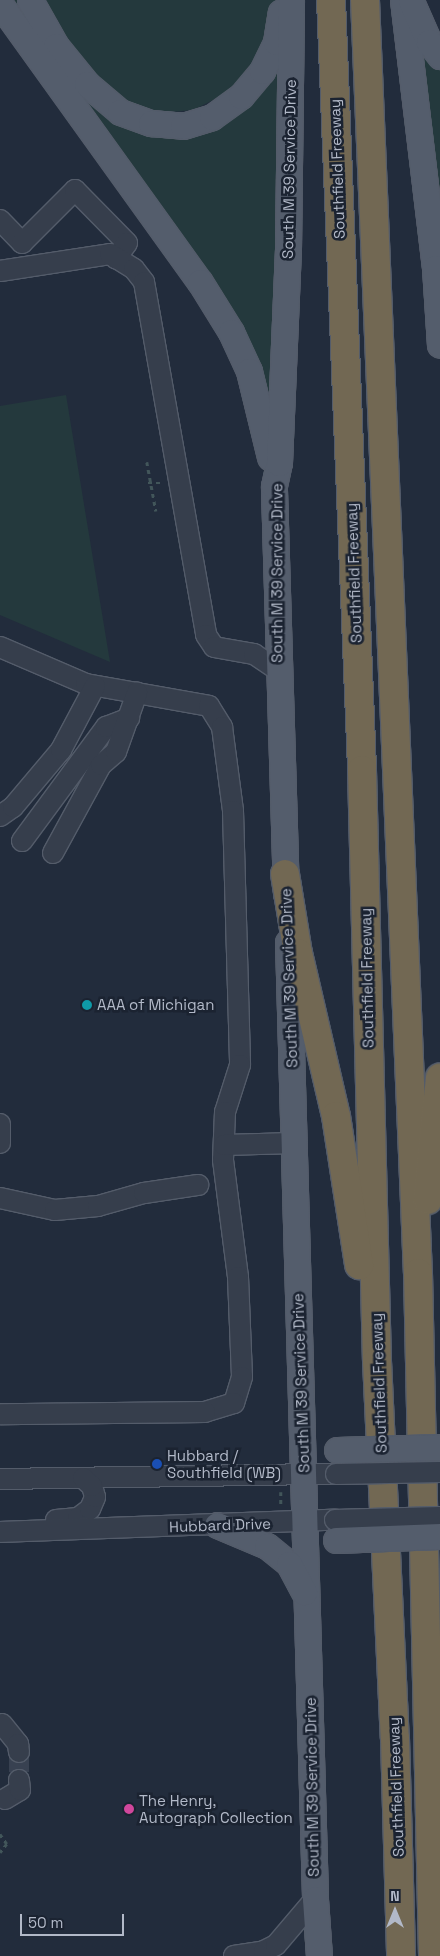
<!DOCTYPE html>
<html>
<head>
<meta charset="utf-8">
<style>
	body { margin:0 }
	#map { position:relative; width:440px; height:1956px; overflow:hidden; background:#222c3c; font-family:"Space Grotesk",sans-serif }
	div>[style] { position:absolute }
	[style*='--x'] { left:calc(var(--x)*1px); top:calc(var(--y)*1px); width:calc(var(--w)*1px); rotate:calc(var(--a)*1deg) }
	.green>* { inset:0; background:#24393d }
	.minor-tunnel>* { height:20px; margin-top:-10px; transform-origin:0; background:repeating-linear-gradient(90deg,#384151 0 20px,transparent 0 30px) }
	.path>* { height:2.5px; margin-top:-1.25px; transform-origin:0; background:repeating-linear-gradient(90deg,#42565a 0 4px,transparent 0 8px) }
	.roads { filter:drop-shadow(1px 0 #545c6a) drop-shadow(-1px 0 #545c6a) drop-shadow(0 1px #545c6a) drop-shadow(0 -1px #545c6a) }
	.minor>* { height:20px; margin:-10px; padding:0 10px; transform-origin:10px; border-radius:10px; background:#363e4c }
	.major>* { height:25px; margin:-12.5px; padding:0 12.5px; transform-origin:12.5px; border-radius:12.5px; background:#545d6c }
	.highway>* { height:28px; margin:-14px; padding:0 14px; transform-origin:14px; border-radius:14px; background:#726853 }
	.bridges { filter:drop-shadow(1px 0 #545c6a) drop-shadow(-1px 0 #545c6a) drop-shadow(0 1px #545c6a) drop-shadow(0 -1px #545c6a) }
	.minor-bridge>* { height:20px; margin:-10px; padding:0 10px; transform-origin:10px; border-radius:10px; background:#363e4c }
	.major-bridge>* { height:25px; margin:-12.5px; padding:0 12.5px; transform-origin:12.5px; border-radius:12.5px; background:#545d6c }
	.dots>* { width:14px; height:14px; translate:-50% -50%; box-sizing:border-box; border:2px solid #1b2331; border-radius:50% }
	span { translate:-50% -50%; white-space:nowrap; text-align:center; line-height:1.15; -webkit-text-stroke:5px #1b2331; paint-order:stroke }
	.street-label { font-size:15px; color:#b2b9c8 }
	.poi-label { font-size:15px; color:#b2b9c8 }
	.left { translate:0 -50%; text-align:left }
	.north { position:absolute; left:370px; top:1886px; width:50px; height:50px; -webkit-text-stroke:4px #1b2331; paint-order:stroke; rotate:0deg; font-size:14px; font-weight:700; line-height:20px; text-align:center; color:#b2b9c8 }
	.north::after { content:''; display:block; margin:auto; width:18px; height:22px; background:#b2b9c8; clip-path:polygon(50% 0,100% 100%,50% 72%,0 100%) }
	.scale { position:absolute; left:20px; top:1914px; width:104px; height:22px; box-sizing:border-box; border:2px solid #b2b9c8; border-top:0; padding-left:6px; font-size:15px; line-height:18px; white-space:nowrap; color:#b2b9c8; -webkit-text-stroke:4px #1b2331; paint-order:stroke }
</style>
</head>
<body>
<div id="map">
	<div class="green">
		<i style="clip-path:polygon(9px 0,24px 0,48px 43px,163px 131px,277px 67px,279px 388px,267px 407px)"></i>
		<i style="clip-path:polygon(44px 0,275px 0,270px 35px,253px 66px,229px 92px,193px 110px,161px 113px,127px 103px,100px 81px,68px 42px)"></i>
		<i style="clip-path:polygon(418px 36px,440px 64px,440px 202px,438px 188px)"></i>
		<i style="clip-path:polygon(66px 395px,110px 662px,0 615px,0 406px)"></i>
	</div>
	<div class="minor-tunnel">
		<i style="--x:19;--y:1752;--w:28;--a:90"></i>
	</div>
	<div class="path">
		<i style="--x:147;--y:462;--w:50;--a:79.6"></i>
		<i style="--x:148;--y:483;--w:16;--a:0"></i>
		<i style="--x:281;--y:1492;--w:14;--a:90"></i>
		<i style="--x:0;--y:1834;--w:12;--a:55"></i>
		<i style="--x:7;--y:1844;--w:11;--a:128"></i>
	</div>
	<div class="roads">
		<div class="minor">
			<i style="--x:0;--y:220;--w:32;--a:46"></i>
			<i style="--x:22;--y:243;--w:75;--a:-45"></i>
			<i style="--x:75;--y:190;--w:74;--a:45.5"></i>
			<i style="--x:127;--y:243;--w:19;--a:126"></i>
			<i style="--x:0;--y:271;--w:111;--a:-8.8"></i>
			<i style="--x:110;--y:254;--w:28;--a:32"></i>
			<i style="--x:134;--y:269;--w:16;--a:52"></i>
			<i style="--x:144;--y:282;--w:358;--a:80"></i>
			<i style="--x:206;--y:635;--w:14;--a:56"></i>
			<i style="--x:214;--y:647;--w:41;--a:9.9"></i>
			<i style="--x:254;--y:654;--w:29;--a:34"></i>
			<i style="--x:0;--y:647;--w:94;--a:23.3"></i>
			<i style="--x:86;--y:684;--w:125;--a:10.1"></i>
			<i style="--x:209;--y:706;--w:25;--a:58"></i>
			<i style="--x:222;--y:727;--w:85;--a:82.5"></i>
			<i style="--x:233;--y:811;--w:254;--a:88.4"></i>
			<i style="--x:240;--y:1065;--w:49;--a:107.7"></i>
			<i style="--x:225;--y:1112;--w:48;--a:92.4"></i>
			<i style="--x:223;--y:1160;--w:118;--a:82.7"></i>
			<i style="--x:238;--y:1277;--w:100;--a:87.7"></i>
			<i style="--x:242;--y:1377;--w:27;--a:107"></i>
			<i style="--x:234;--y:1403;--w:30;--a:163"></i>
			<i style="--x:205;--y:1412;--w:205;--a:179.4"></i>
			<i style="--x:0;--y:816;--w:16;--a:-35"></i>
			<i style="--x:13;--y:807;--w:75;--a:-49.9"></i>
			<i style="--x:61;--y:750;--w:72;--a:-62"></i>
			<i style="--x:22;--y:841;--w:142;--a:-53.6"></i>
			<i style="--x:106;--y:727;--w:25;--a:-21"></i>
			<i style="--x:53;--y:853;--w:100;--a:-61.4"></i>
			<i style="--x:101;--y:765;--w:20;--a:-41"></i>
			<i style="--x:116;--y:752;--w:63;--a:-70.4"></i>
			<i style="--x:0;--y:1124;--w:19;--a:90"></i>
			<i style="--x:224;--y:1145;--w:70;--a:-1.6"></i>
			<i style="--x:0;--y:1198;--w:56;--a:12.3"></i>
			<i style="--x:55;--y:1210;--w:43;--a:-5.3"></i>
			<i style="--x:98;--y:1206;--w:48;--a:-15.8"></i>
			<i style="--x:144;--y:1193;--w:55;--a:-8.4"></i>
			<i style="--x:0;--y:1479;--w:336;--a:-0.9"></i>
			<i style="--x:56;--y:1520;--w:22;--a:-5"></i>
			<i style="--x:78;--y:1518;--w:15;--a:-37"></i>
			<i style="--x:90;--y:1509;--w:13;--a:-67"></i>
			<i style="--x:95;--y:1497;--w:11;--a:-105"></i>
			<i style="--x:92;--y:1486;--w:12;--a:-138"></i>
			<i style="--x:0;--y:1532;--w:335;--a:-2.1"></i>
			<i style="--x:2;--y:1724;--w:26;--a:51"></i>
			<i style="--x:18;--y:1744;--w:8;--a:83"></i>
			<i style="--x:5;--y:1799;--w:17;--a:-31"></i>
			<i style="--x:20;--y:1790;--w:10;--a:-96"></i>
			<i style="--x:234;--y:1956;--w:30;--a:-9"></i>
			<i style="--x:264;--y:1951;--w:13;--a:-27"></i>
			<i style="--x:276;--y:1945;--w:60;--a:-49.7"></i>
		</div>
		<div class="major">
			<i style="--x:30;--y:0;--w:53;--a:60.5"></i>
			<i style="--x:56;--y:46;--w:49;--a:50.8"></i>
			<i style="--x:87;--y:84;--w:43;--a:40.3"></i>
			<i style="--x:120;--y:112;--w:33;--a:20"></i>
			<i style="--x:151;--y:123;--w:32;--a:5"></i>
			<i style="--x:183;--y:126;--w:30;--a:-17"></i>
			<i style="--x:212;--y:117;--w:36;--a:-36"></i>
			<i style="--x:241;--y:96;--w:33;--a:-50"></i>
			<i style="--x:262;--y:71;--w:32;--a:-64"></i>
			<i style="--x:276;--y:42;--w:30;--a:-81"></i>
			<i style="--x:403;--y:0;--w:270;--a:83.2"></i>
			<i style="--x:435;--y:268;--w:77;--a:86.3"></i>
			<i style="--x:411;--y:1;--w:45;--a:66.3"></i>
			<i style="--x:429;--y:42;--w:18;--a:52"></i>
			<i style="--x:0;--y:4;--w:342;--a:54.3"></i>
			<i style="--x:200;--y:282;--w:59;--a:58.2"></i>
			<i style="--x:231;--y:332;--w:43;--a:65.2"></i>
			<i style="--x:249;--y:371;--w:89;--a:76.3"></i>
			<i style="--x:286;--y:894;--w:408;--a:-91.7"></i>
			<i style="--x:274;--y:486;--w:24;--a:-78"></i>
			<i style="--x:279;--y:463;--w:213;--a:-87.6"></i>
			<i style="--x:288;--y:250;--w:250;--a:-89.3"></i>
			<i style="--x:288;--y:942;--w:957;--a:88.38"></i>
			<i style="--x:315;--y:1899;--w:57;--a:86"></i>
			<i style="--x:217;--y:1525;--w:54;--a:22.8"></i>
			<i style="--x:267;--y:1546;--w:28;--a:39"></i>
			<i style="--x:289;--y:1564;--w:32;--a:62"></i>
		</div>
		<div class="highway">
			<i style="--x:331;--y:0;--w:771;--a:87.69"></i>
			<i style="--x:362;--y:770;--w:591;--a:88.55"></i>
			<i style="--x:377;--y:1361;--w:377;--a:87.3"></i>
			<i style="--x:395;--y:1738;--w:218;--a:88.4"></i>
			<i style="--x:365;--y:0;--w:1274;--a:87.62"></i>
			<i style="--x:418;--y:1273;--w:683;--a:88.74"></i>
			<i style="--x:285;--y:874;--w:80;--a:80.7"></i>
			<i style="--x:298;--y:953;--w:167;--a:76.9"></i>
			<i style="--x:336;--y:1116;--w:151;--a:81.2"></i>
			<i style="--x:428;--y:1200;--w:123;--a:-84.4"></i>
		</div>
	</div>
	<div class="bridges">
		<div class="minor-bridge">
			<i style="--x:336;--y:1474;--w:104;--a:-1.1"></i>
			<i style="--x:335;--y:1520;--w:105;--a:-1.6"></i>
		</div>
		<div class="major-bridge">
			<i style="--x:337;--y:1450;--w:103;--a:-1.7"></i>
			<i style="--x:336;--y:1540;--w:104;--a:-2.2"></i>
		</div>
	</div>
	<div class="dots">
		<i style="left:87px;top:1005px;background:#0f9aa8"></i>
		<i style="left:157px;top:1464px;background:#1a4fb4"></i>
		<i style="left:129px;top:1809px;background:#d1479c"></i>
	</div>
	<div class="street-label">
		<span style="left:289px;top:169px;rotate:-89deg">South M 39 Service Drive</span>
		<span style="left:337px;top:169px;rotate:-92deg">Southfield Freeway</span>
		<span style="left:277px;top:573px;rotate:-90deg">South M 39 Service Drive</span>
		<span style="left:354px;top:573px;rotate:-92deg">Southfield Freeway</span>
		<span style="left:289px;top:978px;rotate:-92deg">South M 39 Service Drive</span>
		<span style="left:367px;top:978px;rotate:-91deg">Southfield Freeway</span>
		<span style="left:301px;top:1383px;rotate:-92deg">South M 39 Service Drive</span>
		<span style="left:379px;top:1383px;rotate:-92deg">Southfield Freeway</span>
		<span style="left:220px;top:1525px;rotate:-2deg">Hubbard Drive</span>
		<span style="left:312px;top:1787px;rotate:-91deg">South M 39 Service Drive</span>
		<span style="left:396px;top:1787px;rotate:-92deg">Southfield Freeway</span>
	</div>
	<div class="poi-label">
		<span class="left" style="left:97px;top:1005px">AAA of Michigan</span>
		<span class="left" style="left:167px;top:1464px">Hubbard /<br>Southfield (WB)</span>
		<span class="left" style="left:139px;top:1809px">The Henry,<br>Autograph Collection</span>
	</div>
	<div class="north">N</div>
	<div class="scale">50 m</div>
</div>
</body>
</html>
